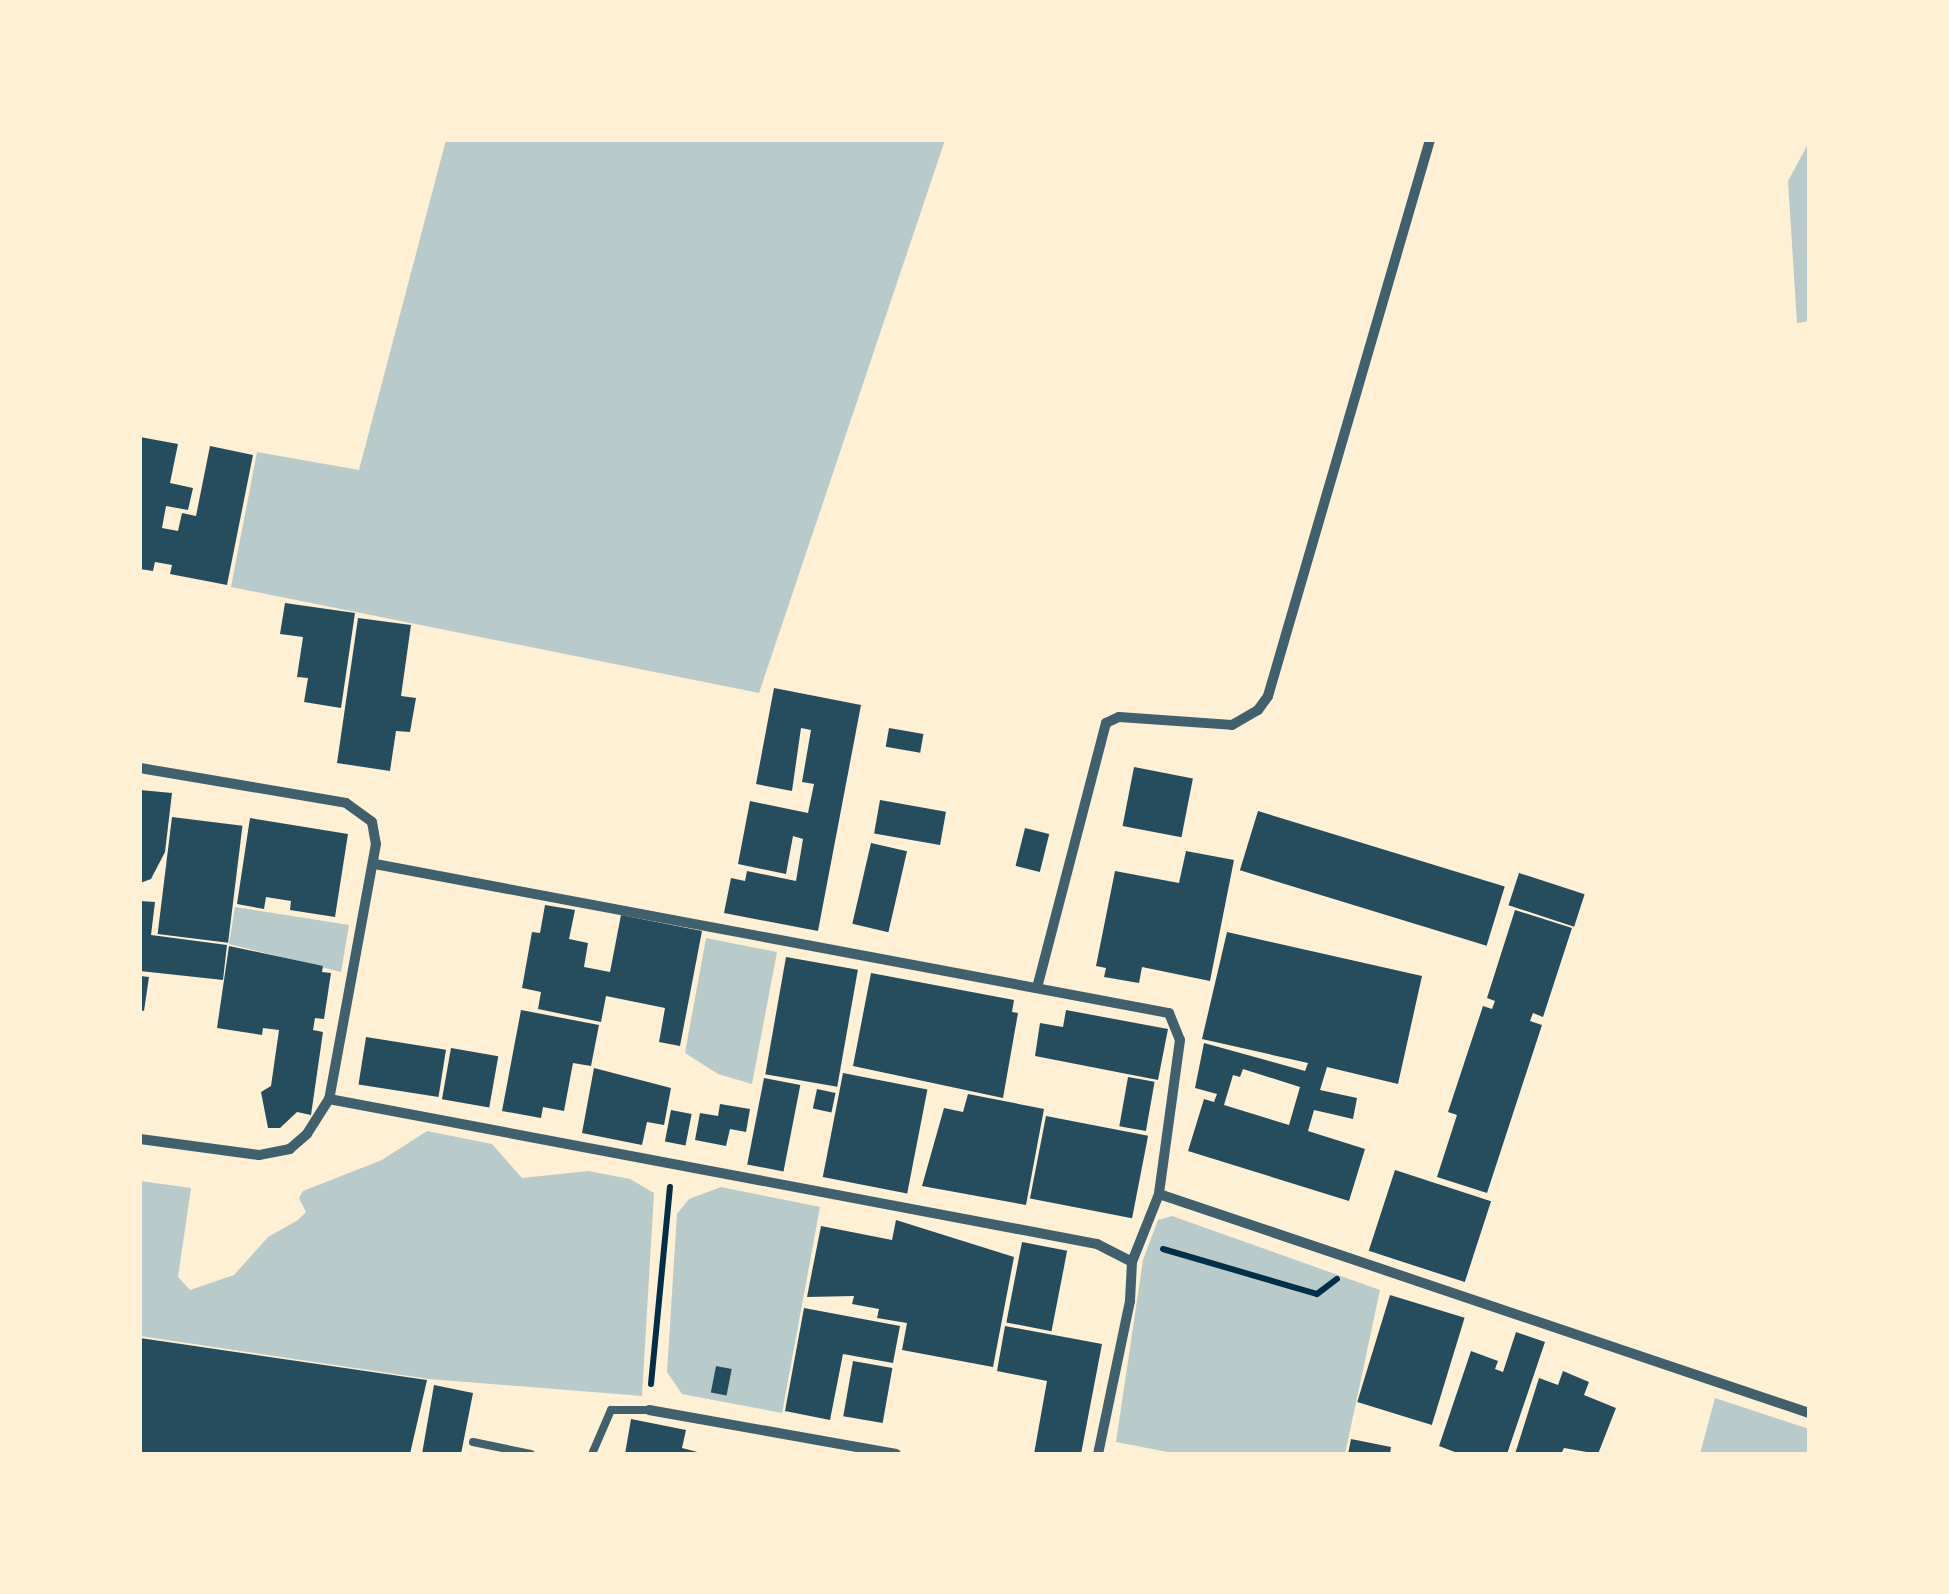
<!DOCTYPE html>
<html>
<head>
<meta charset="utf-8">
<style>
	body { margin:0 }
	#map { position:relative; width:1949px; height:1594px; overflow:hidden; background:#fdf0d5; font-family:"Nunito Sans",sans-serif }
	div>[style] { position:absolute }
	[style*='--x'] { left:calc(var(--x)*1px); top:calc(var(--y)*1px); width:calc(var(--w)*1px); rotate:calc(var(--a)*1deg) }
	.green>* { inset:0; background:#b9caca }
	.building>* { inset:0; background:#264d5e; transform-origin:0 0 }
	.path>* { height:6px; margin:-3px; padding:0 3px; transform-origin:3px; border-radius:3px; background:#003049 }
	.service>* { height:8px; margin:-4px; padding:0 4px; transform-origin:4px; border-radius:4px; background:#3f606c }
	.minor>* { height:10px; margin:-5px; padding:0 5px; transform-origin:5px; border-radius:5px; background:#3f606c }
	span { translate:-50% -50%; white-space:nowrap; text-align:center; line-height:1.15; -webkit-text-stroke:10px #fdf0d5; paint-order:stroke }
	.frame { position:absolute; inset:0; border:142px solid #fdf0d5; pointer-events:none }
</style>
</head>
<body>
<div id="map">
	<div class="green">
		<i style="clip-path:polygon(446px 140px,945px 140px,759px 693px,231px 587px,257px 452px,359px 470px)"></i>
		<i style="clip-path:polygon(1809px 142px,1809px 321px,1797px 323px,1788px 181px)"></i>
		<i style="clip-path:polygon(235px 907px,349px 925px,341px 972px,229px 944px)"></i>
		<i style="clip-path:polygon(706px 938px,777px 952px,752px 1084px,718px 1074px,685px 1053px)"></i>
		<i style="clip-path:polygon(427px 1131px,492px 1144px,522px 1178px,588px 1171px,630px 1179px,654px 1193px,642px 1396px,429px 1379px,140px 1336px,140px 1181px,191px 1188px,178px 1277px,190px 1290px,234px 1275px,268px 1237px,298px 1220px,306px 1212px,299px 1198px,303px 1191px,382px 1160px)"></i>
		<i style="clip-path:polygon(721px 1187px,820px 1207px,782px 1413px,682px 1394px,667px 1372px,677px 1214px,689px 1199px)"></i>
		<i style="clip-path:polygon(1172px 1216px,1380px 1290px,1345px 1454px,1178px 1454px,1116px 1442px,1143px 1260px,1158px 1220px)"></i>
		<i style="clip-path:polygon(1715px 1398px,1809px 1429px,1809px 1454px,1700px 1454px)"></i>
	</div>
	<div class="building">
		<i style="clip-path:polygon(140px 437px,178px 444px,170px 483px,193px 488px,188px 510px,166px 506px,162px 528px,178px 531px,182px 513px,196px 516px,210px 446px,253px 455px,227px 585px,170px 574px,172px 565px,155px 562px,153px 571px,140px 569px)"></i>
		<i style="clip-path:polygon(285px 603px,355px 613px,341px 708px,304px 702px,308px 678px,297px 677px,303px 637px,280px 634px)"></i>
		<i style="clip-path:polygon(358px 618px,411px 625px,401px 696px,416px 698px,410px 732px,396px 731px,390px 771px,337px 763px)"></i>
		<i style="clip-path:polygon(774px 688px,861px 705px,818px 931px,724px 913px,731px 878px,745px 881px,747px 871px,796px 881px,803px 839px,793px 836px,786px 874px,738px 864px,750px 801px,808px 813px,814px 784px,802px 782px,811px 730px,801px 728px,792px 791px,756px 784px)"></i>
		<i style="left:889px;top:728px;width:35px;height:19px;rotate:10deg"></i>
		<i style="left:1134px;top:767px;width:60px;height:60px;rotate:11deg"></i>
		<i style="clip-path:polygon(140px 790px,172px 793px,165px 852px,151px 879px,140px 883px)"></i>
		<i style="left:880px;top:800px;width:67px;height:34px;rotate:10deg"></i>
		<i style="left:1258px;top:811px;width:258px;height:62px;rotate:17deg"></i>
		<i style="left:172px;top:817px;width:71px;height:118px;rotate:7deg"></i>
		<i style="clip-path:polygon(250px 818px,348px 834px,335px 917px,290px 910px,291px 901px,266px 897px,264px 909px,237px 904px)"></i>
		<i style="left:1025px;top:828px;width:25px;height:39px;rotate:14deg"></i>
		<i style="left:871px;top:843px;width:37px;height:83px;rotate:13deg"></i>
		<i style="clip-path:polygon(1186px 851px,1234px 860px,1210px 981px,1142px 967px,1139px 983px,1104px 977px,1106px 968px,1096px 966px,1115px 871px,1179px 883px)"></i>
		<i style="left:1519px;top:873px;width:69px;height:34px;rotate:18deg"></i>
		<i style="clip-path:polygon(140px 901px,155px 902px,151px 935px,227px 945px,223px 980px,140px 971px)"></i>
		<i style="clip-path:polygon(545px 905px,575px 910px,569px 939px,588px 943px,584px 967px,610px 972px,621px 915px,702px 931px,680px 1046px,659px 1042px,665px 1008px,606px 996px,601px 1022px,538px 1009px,541px 992px,522px 988px,532px 932px,540px 933px)"></i>
		<i style="clip-path:polygon(1515px 910px,1572px 928px,1543px 1017px,1533px 1013px,1530px 1021px,1542px 1025px,1487px 1193px,1437px 1177px,1457px 1115px,1448px 1112px,1483px 1006px,1492px 1009px,1495px 1001px,1487px 998px)"></i>
		<i style="clip-path:polygon(evenodd,1227px 932px,1422px 976px,1398px 1084px,1327px 1067px,1320px 1090px,1357px 1098px,1353px 1119px,1314px 1110px,1308px 1131px,1365px 1149px,1349px 1201px,1188px 1151px,1204px 1099px,1214px 1102px,1217px 1094px,1195px 1088px,1204px 1043px,1305px 1071px,1308px 1063px,1202px 1039px,1227px 932px,1243px 1069px,1300px 1087px,1289px 1125px,1224px 1105px,1233px 1075px,1240px 1077px,1243px 1069px)"></i>
		<i style="clip-path:polygon(229px 946px,323px 966px,322px 972px,331px 973px,324px 1019px,315px 1018px,313px 1030px,323px 1032px,311px 1115px,297px 1112px,280px 1128px,268px 1128px,261px 1092px,271px 1086px,279px 1030px,263px 1028px,262px 1035px,217px 1028px)"></i>
		<i style="left:786px;top:957px;width:73px;height:119px;rotate:10deg"></i>
		<i style="clip-path:polygon(871px 973px,1014px 1000px,1012px 1012px,1018px 1013px,1003px 1098px,853px 1066px)"></i>
		<i style="clip-path:polygon(140px 976px,149px 977px,144px 1011px,140px 1010px)"></i>
		<i style="clip-path:polygon(521px 1010px,599px 1025px,591px 1066px,573px 1063px,564px 1111px,543px 1107px,541px 1118px,502px 1111px)"></i>
		<i style="clip-path:polygon(1066px 1010px,1168px 1029px,1158px 1080px,1035px 1056px,1040px 1023px,1063px 1027px)"></i>
		<i style="left:366px;top:1037px;width:81px;height:48px;rotate:9deg"></i>
		<i style="left:451px;top:1048px;width:48px;height:52px;rotate:10deg"></i>
		<i style="clip-path:polygon(594px 1068px,671px 1088px,664px 1125px,647px 1122px,642px 1145px,582px 1133px)"></i>
		<i style="left:843px;top:1073px;width:86px;height:106px;rotate:11deg"></i>
		<i style="left:1128px;top:1077px;width:27px;height:50px;rotate:10deg"></i>
		<i style="left:764px;top:1078px;width:37px;height:88px;rotate:11deg"></i>
		<i style="left:817px;top:1089px;width:19px;height:20px;rotate:12deg"></i>
		<i style="clip-path:polygon(968px 1094px,1044px 1109px,1026px 1205px,922px 1186px,944px 1108px,963px 1112px)"></i>
		<i style="clip-path:polygon(720px 1104px,750px 1109px,746px 1132px,730px 1129px,726px 1146px,695px 1140px,700px 1113px,718px 1116px)"></i>
		<i style="left:671px;top:1110px;width:21px;height:32px;rotate:11deg"></i>
		<i style="left:1046px;top:1116px;width:104px;height:84px;rotate:11deg"></i>
		<i style="left:1395px;top:1170px;width:101px;height:85px;rotate:18deg"></i>
		<i style="clip-path:polygon(896px 1220px,1014px 1257px,993px 1367px,902px 1350px,907px 1323px,877px 1318px,879px 1309px,852px 1304px,854px 1296px,807px 1297px,821px 1226px,892px 1240px)"></i>
		<i style="left:1022px;top:1242px;width:46px;height:82px;rotate:11deg"></i>
		<i style="left:1390px;top:1295px;width:78px;height:112px;rotate:17deg"></i>
		<i style="clip-path:polygon(804px 1308px,900px 1326px,893px 1363px,843px 1354px,830px 1420px,785px 1411px)"></i>
		<i style="clip-path:polygon(1005px 1326px,1102px 1344px,1081px 1454px,1034px 1454px,1047px 1381px,997px 1371px)"></i>
		<i style="clip-path:polygon(1516px 1332px,1545px 1342px,1507px 1454px,1460px 1454px,1439px 1446px,1471px 1351px,1498px 1361px,1495px 1369px,1503px 1372px)"></i>
		<i style="clip-path:polygon(140px 1338px,427px 1380px,410px 1454px,140px 1454px)"></i>
		<i style="left:853px;top:1361px;width:40px;height:56px;rotate:10deg"></i>
		<i style="left:716px;top:1366px;width:16px;height:27px;rotate:11deg"></i>
		<i style="clip-path:polygon(1563px 1371px,1589px 1382px,1584px 1395px,1616px 1408px,1598px 1454px,1564px 1448px,1561px 1454px,1515px 1454px,1539px 1378px,1558px 1385px)"></i>
		<i style="clip-path:polygon(434px 1385px,473px 1393px,461px 1454px,422px 1454px)"></i>
		<i style="clip-path:polygon(631px 1419px,686px 1430px,682px 1448px,705px 1454px,625px 1454px)"></i>
		<i style="clip-path:polygon(1351px 1439px,1391px 1447px,1390px 1454px,1348px 1454px)"></i>
	</div>
	<div class="path">
		<i style="--x:1163;--y:1249;--w:160;--a:16.3"></i>
		<i style="--x:1317;--y:1294;--w:25;--a:-37"></i>
		<i style="--x:651;--y:1384;--w:198;--a:-84.5"></i>
	</div>
	<div class="service">
		<i style="--x:473;--y:1442;--w:59;--a:11.7"></i>
		<i style="--x:592;--y:1454;--w:48;--a:-66.6"></i>
		<i style="--x:611;--y:1410;--w:38;--a:0"></i>
	</div>
	<div class="minor">
		<i style="--x:140;--y:768;--w:209;--a:9.6"></i>
		<i style="--x:346;--y:803;--w:32;--a:36"></i>
		<i style="--x:372;--y:822;--w:22;--a:80"></i>
		<i style="--x:376;--y:844;--w:259;--a:100.4"></i>
		<i style="--x:329;--y:1099;--w:41;--a:122.2"></i>
		<i style="--x:307;--y:1134;--w:23;--a:139"></i>
		<i style="--x:290;--y:1149;--w:32;--a:169"></i>
		<i style="--x:259;--y:1155;--w:120;--a:-172.3"></i>
		<i style="--x:375;--y:864;--w:808;--a:10.63"></i>
		<i style="--x:1169;--y:1013;--w:29;--a:68"></i>
		<i style="--x:1180;--y:1040;--w:155;--a:97.8"></i>
		<i style="--x:1159;--y:1194;--w:73;--a:111.7"></i>
		<i style="--x:1132;--y:1262;--w:39;--a:93"></i>
		<i style="--x:1130;--y:1301;--w:156;--a:101.8"></i>
		<i style="--x:1038;--y:984;--w:270;--a:-75.4"></i>
		<i style="--x:1106;--y:723;--w:14;--a:-25"></i>
		<i style="--x:1119;--y:717;--w:113;--a:4"></i>
		<i style="--x:1232;--y:725;--w:30;--a:-30"></i>
		<i style="--x:1258;--y:710;--w:17;--a:-54"></i>
		<i style="--x:1268;--y:696;--w:579;--a:-73.76"></i>
		<i style="--x:329;--y:1099;--w:782;--a:10.69"></i>
		<i style="--x:1097;--y:1244;--w:39;--a:27"></i>
		<i style="--x:1159;--y:1194;--w:686;--a:18.62"></i>
		<i style="--x:649;--y:1410;--w:251;--a:10.1"></i>
	</div>
	<div class="frame"></div>
</div>
</body>
</html>
